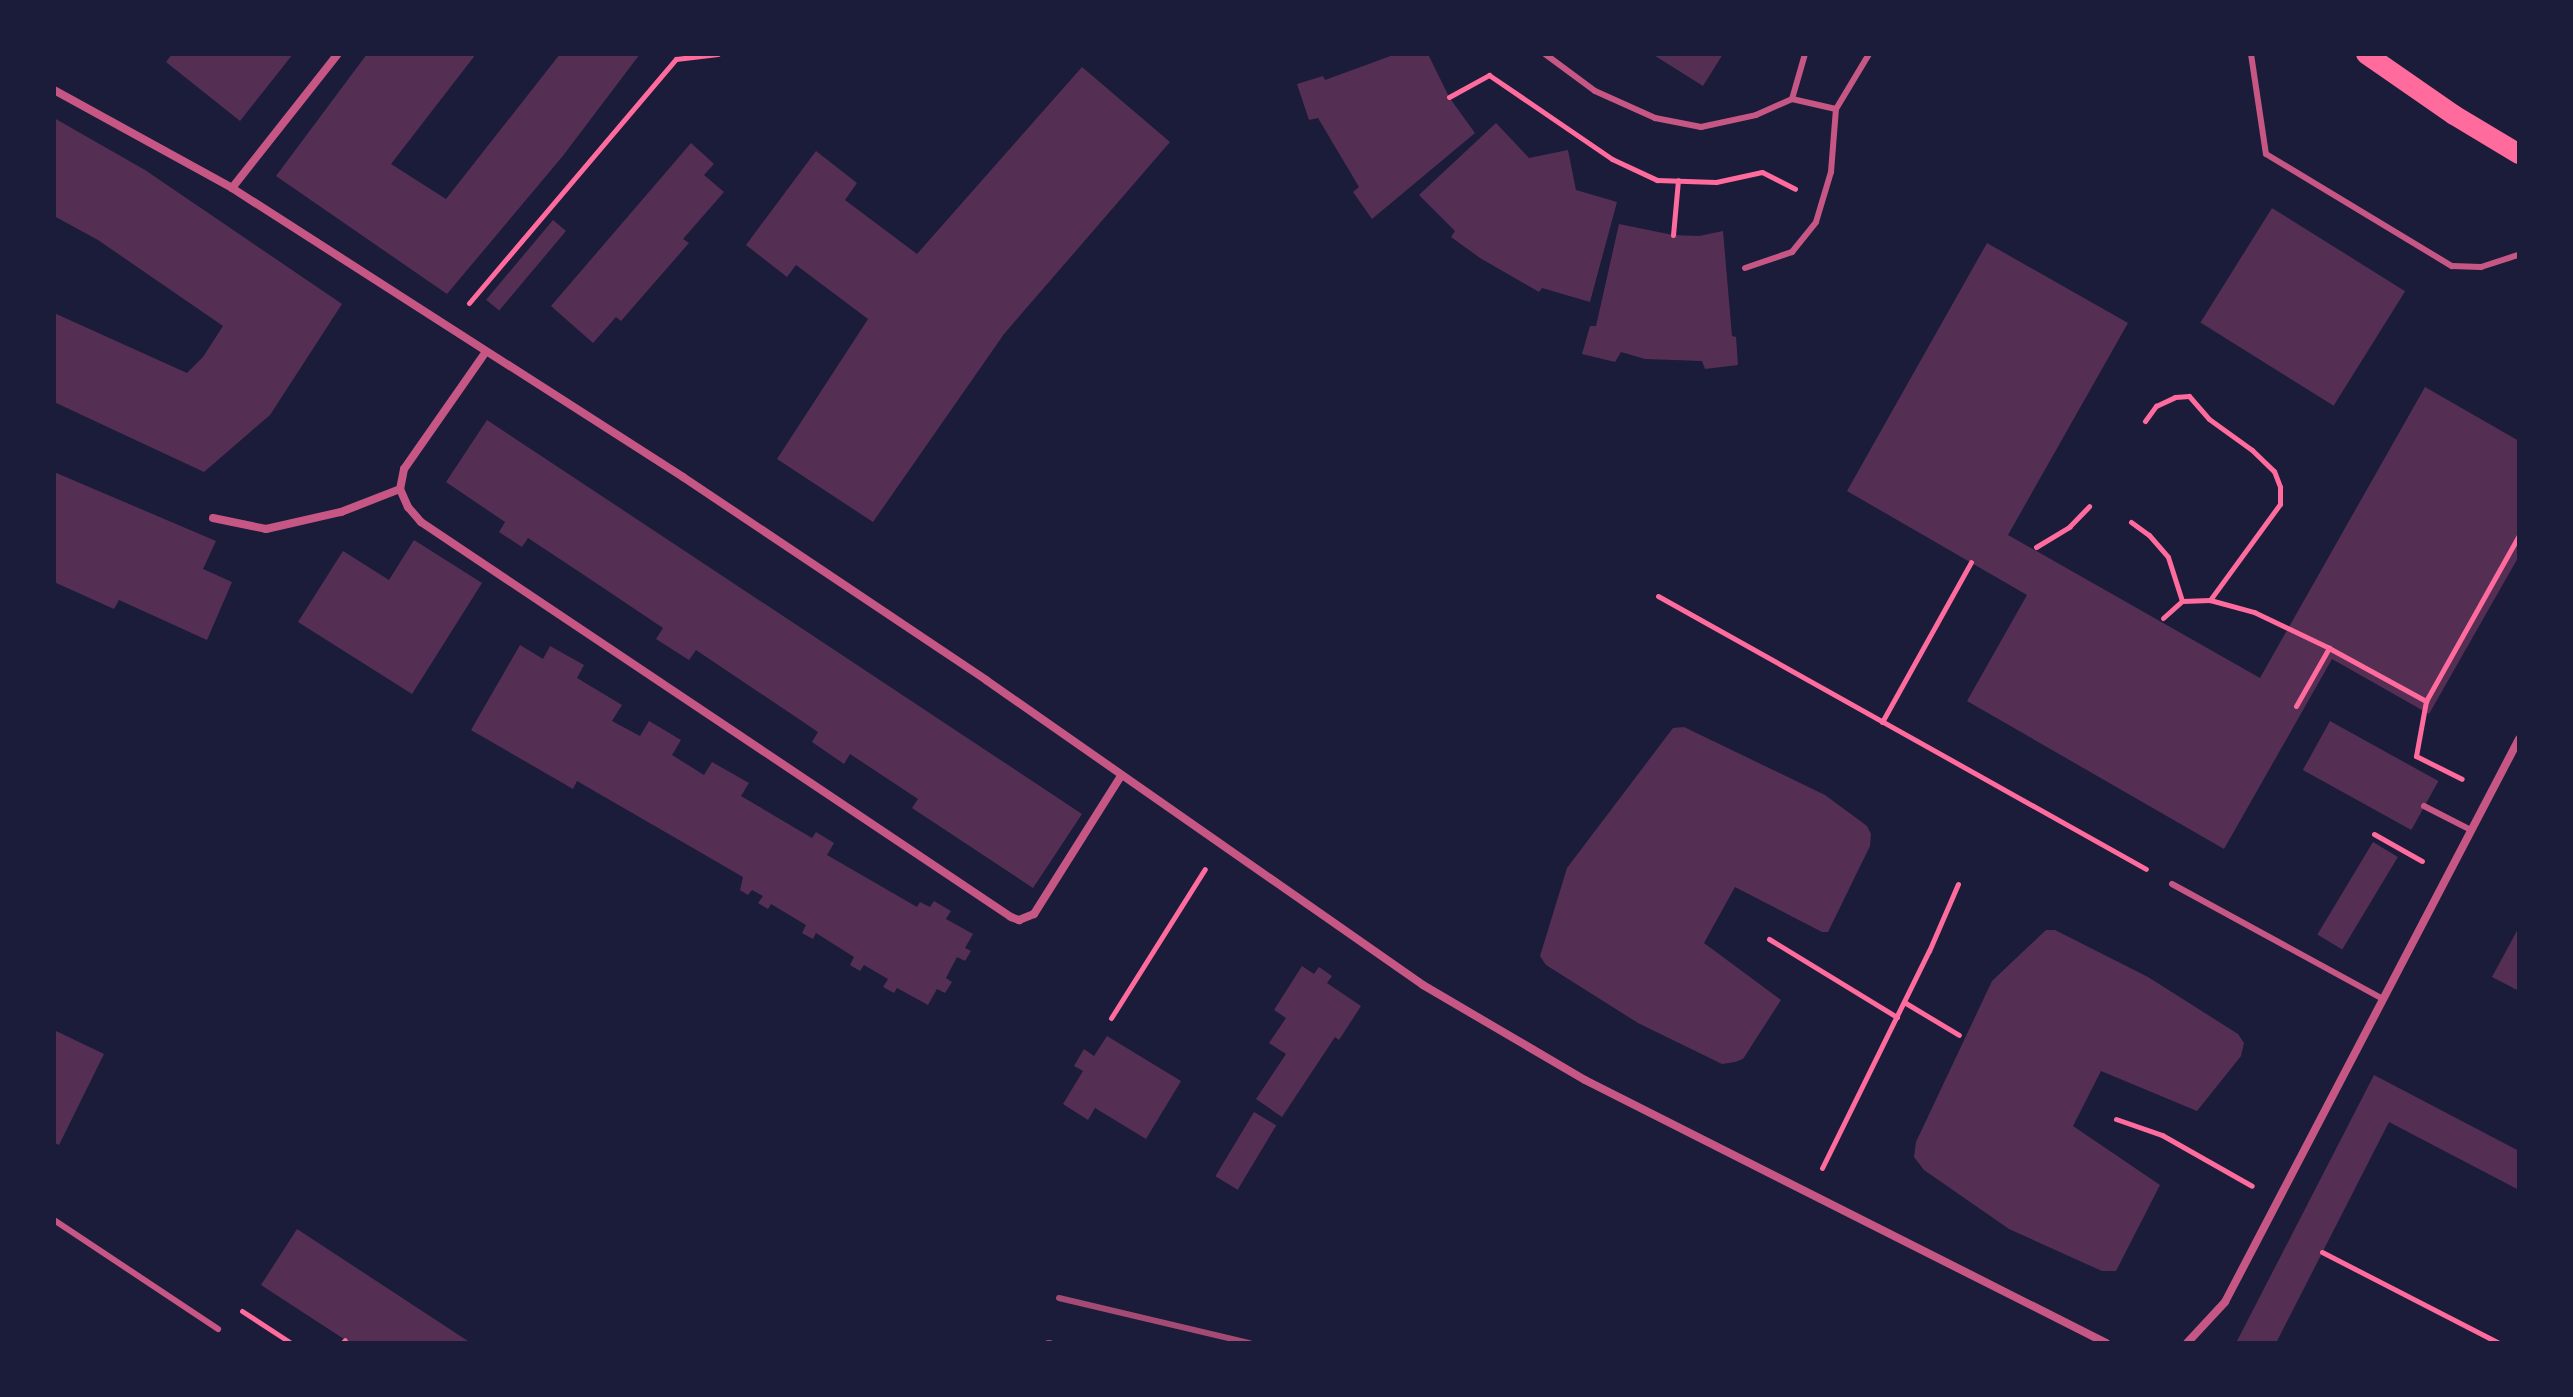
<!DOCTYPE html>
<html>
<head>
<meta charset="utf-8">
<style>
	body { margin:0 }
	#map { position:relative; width:2573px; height:1397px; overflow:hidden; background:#1b1b3a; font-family:"Fira Sans",sans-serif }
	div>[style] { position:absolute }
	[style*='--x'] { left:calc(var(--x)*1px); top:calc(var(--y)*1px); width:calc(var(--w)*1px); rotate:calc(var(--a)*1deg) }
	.building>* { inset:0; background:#542f53; transform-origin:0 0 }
	.path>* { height:5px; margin:-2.5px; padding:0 2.5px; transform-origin:2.5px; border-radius:2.5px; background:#ff6b9d }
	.service>* { height:6px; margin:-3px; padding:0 3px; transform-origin:3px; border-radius:3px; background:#c65784 }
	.minor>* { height:8px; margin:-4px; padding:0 4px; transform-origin:4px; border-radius:4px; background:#c65784 }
	.primary>* { height:20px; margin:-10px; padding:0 10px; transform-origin:10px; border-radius:10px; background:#ff6b9d }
	.rail>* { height:6px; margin:-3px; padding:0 3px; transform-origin:3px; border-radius:3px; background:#a44b75 }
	span { translate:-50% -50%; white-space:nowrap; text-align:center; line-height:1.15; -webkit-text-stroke:6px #1b1b3a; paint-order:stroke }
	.frame { position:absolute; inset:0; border:56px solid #1b1b3a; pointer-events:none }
</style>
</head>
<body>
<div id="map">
	<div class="building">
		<i style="clip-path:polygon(172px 54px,293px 54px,240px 121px,166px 62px)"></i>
		<i style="clip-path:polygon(367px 54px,476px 54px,391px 164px,446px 199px,560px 54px,640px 54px,562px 157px,447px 294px,276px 176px)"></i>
		<i style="clip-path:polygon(1396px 54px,1428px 54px,1449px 97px,1475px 133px,1372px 219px,1353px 192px,1359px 187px,1318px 118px,1309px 120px,1297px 84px,1323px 76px,1325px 80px)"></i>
		<i style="clip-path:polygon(1652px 54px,1723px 54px,1703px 86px)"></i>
		<i style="clip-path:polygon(1082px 67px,1170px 142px,1004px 334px,873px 522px,777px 459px,868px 319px,796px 265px,787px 277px,746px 245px,816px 151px,857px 183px,845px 200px,917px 254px)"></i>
		<i style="clip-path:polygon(54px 118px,145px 170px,342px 304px,270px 415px,204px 472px,54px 402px,54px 313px,187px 373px,203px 357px,223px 326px,98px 240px,54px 216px)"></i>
		<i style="clip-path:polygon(1496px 123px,1529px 158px,1568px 150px,1576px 190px,1617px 202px,1590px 302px,1542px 288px,1539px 292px,1480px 258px,1451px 237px,1455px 231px,1419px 195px)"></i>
		<i style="clip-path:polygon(691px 143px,714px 164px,704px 175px,724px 192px,683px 239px,689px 243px,621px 321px,616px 317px,593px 343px,551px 306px)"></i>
		<i style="left:2272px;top:208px;width:157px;height:135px;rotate:32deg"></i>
		<i style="left:553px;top:220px;width:17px;height:104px;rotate:40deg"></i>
		<i style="clip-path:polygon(1619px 224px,1673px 235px,1699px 236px,1723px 231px,1732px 336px,1736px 337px,1738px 365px,1705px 369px,1702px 361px,1645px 359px,1621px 352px,1615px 362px,1582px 354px,1590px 326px,1596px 326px)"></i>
		<i style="clip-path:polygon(1987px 243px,2128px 323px,2008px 535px,2260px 678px,2425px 387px,2519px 441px,2519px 556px,2429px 714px,2332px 659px,2224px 849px,1967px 701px,2027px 595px,1847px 491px)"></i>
		<i style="clip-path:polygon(487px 420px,1082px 814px,1033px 888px,912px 808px,918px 799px,850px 754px,844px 764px,812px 742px,818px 732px,696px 650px,689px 660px,656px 639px,663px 628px,587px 577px,528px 538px,522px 547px,499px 532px,505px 522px,446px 482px)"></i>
		<i style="clip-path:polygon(54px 472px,216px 541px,203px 569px,232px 582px,207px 640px,119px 600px,114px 609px,54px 582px)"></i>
		<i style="clip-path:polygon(414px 540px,482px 583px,412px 694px,298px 622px,343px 551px,389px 580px)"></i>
		<i style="clip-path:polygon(520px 645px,543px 659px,550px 646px,584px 665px,577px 678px,622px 705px,612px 721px,640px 736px,649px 721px,681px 740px,672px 755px,704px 775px,712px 762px,749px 783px,741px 796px,812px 838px,816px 832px,834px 843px,827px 855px,917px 907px,920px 902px,930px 907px,934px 901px,951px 911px,946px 919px,973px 934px,965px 948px,971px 951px,965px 961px,957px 957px,946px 978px,952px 982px,945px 993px,937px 989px,928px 1005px,897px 988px,894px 993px,883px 987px,888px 979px,864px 965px,860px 971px,850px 965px,854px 957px,816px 933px,813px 939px,802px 933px,806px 925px,771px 904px,768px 909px,758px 903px,763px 896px,752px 890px,748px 895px,740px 890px,743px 877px,577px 781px,573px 789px,471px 730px)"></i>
		<i style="left:2330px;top:721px;width:124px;height:56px;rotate:29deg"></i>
		<i style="clip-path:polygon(1684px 727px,1825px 795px,1867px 826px,1871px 834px,1870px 846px,1828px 932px,1822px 932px,1735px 887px,1704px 943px,1781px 1000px,1743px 1059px,1735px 1062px,1722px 1064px,1638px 1023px,1546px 965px,1540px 956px,1567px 868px,1673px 728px)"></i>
		<i style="left:2373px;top:842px;width:29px;height:108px;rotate:31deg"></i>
		<i style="clip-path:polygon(2519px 927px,2519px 991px,2492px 977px)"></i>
		<i style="clip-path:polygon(2046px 930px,2055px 930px,2148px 977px,2238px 1034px,2244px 1043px,2241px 1056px,2197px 1111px,2101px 1071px,2073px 1126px,2160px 1185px,2116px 1271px,2102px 1271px,2009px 1229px,1924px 1170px,1914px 1157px,1916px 1142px,1992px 981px)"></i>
		<i style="clip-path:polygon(1302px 966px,1314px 974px,1319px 967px,1332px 976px,1327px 983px,1361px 1006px,1339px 1040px,1335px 1037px,1282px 1117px,1256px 1099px,1286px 1054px,1269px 1043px,1286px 1018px,1274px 1010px)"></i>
		<i style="clip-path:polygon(54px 1030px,104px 1054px,59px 1145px,54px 1143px)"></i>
		<i style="clip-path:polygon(1107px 1036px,1181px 1081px,1146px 1139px,1095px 1108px,1088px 1120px,1063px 1104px,1083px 1071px,1074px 1066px,1084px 1049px,1094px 1056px)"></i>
		<i style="clip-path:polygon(2374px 1075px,2519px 1151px,2519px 1190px,2389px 1122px,2276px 1343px,2236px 1343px)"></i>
		<i style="left:1254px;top:1112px;width:26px;height:75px;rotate:31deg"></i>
		<i style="clip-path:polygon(297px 1229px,471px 1343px,350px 1343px,261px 1285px)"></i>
	</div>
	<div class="path">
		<i style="--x:1449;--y:97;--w:46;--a:-28.8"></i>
		<i style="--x:1489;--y:75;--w:149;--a:34.3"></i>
		<i style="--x:1612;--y:159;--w:50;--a:25"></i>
		<i style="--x:1657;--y:180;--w:59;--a:1.9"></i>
		<i style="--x:1716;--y:182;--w:47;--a:-12.3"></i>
		<i style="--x:1762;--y:172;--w:37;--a:27"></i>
		<i style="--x:1673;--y:235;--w:55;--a:-84.8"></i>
		<i style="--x:469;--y:303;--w:320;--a:-49.7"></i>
		<i style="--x:676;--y:59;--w:42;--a:-6.8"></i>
		<i style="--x:2145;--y:421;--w:19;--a:-54"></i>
		<i style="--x:2156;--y:406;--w:21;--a:-25"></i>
		<i style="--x:2175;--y:397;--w:14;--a:-4"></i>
		<i style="--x:2189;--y:396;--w:30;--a:49"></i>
		<i style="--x:2209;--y:419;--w:53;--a:35.8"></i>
		<i style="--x:2252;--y:450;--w:30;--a:44"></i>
		<i style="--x:2274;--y:471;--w:17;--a:69"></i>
		<i style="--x:2280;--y:487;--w:17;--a:90"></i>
		<i style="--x:2280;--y:504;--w:119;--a:126.1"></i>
		<i style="--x:2131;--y:522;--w:22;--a:36"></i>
		<i style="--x:2149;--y:535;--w:29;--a:49"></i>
		<i style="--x:2168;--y:557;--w:46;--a:72.3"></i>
		<i style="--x:2036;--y:547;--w:39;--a:-31"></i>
		<i style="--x:2069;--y:527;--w:29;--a:-46"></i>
		<i style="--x:1658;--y:596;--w:559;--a:29.22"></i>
		<i style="--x:2163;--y:618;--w:25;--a:-42"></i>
		<i style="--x:2182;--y:601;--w:28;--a:-2"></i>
		<i style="--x:2210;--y:600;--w:46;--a:15.3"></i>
		<i style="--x:2254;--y:612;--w:83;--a:25.6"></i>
		<i style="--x:2426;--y:701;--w:56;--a:100.3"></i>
		<i style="--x:2416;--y:756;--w:51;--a:26.6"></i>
		<i style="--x:2296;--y:706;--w:67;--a:-60.4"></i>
		<i style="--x:2329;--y:648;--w:111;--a:28.7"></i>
		<i style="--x:2426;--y:701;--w:190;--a:-60.7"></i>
		<i style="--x:1882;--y:722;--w:183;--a:-60.9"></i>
		<i style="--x:2374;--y:834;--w:55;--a:29.4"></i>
		<i style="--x:1769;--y:939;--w:150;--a:31.4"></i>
		<i style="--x:1904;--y:1002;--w:64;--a:31"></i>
		<i style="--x:1111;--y:1018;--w:176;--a:-57.8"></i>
		<i style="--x:2116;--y:1119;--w:49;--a:19.2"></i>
		<i style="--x:2162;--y:1135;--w:103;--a:29.5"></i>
		<i style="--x:1822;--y:1168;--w:242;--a:-63.8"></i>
		<i style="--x:1929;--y:951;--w:73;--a:-66.6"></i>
		<i style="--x:2322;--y:1252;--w:199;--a:27.2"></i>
		<i style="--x:242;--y:1311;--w:59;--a:33.1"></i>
		<i style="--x:342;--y:1343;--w:4;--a:-45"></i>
	</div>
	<div class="service">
		<i style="--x:1545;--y:54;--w:62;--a:36.5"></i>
		<i style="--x:1595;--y:91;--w:66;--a:24.2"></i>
		<i style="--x:1655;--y:118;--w:47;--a:11.1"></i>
		<i style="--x:1701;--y:127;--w:56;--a:-12.3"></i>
		<i style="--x:1756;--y:115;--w:39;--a:-24"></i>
		<i style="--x:1792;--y:99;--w:45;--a:12.8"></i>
		<i style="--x:2251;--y:54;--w:101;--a:81.5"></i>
		<i style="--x:2266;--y:154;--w:217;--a:31.1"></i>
		<i style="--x:2452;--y:266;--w:29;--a:2"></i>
		<i style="--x:2481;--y:267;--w:40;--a:-18"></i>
		<i style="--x:1792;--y:99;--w:47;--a:-73.9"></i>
		<i style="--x:1745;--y:268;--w:50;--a:-18.8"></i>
		<i style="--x:1792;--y:252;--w:38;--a:-51"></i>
		<i style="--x:1816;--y:222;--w:52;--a:-73.3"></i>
		<i style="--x:1831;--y:172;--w:63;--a:-85.5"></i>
		<i style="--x:1836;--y:109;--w:64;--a:-59"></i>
		<i style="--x:2424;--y:806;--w:53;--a:27.1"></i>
		<i style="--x:2172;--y:884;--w:240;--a:28.6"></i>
		<i style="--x:54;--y:1220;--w:197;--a:33.6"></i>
	</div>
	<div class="minor">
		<i style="--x:54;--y:90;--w:203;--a:28.8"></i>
		<i style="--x:232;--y:188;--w:536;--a:32.65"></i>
		<i style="--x:683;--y:477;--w:365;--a:33.8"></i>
		<i style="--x:986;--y:680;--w:533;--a:34.91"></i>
		<i style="--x:1423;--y:985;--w:188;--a:30.4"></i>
		<i style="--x:1585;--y:1080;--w:584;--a:26.78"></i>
		<i style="--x:232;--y:188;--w:171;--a:-51.7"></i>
		<i style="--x:485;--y:353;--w:141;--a:124.9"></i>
		<i style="--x:404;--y:469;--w:20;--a:101"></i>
		<i style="--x:400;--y:489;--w:20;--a:66"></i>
		<i style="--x:408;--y:507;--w:20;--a:49"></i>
		<i style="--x:421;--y:522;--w:710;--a:33.8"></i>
		<i style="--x:1011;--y:917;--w:9;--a:21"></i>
		<i style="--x:1019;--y:920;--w:16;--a:-22"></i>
		<i style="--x:1034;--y:914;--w:163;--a:-57.8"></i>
		<i style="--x:213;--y:518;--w:54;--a:11.7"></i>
		<i style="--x:266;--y:529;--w:77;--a:-12.8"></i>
		<i style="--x:341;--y:512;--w:63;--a:-21.3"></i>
		<i style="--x:2187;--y:1343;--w:56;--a:-47.2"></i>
		<i style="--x:2225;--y:1302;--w:635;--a:-62.43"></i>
	</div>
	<div class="primary">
		<i style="--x:2366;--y:54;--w:107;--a:34.7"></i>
		<i style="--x:2454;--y:115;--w:76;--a:31"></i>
	</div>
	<div class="rail">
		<i style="--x:1059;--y:1298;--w:196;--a:13.3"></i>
		<i style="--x:1048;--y:1343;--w:2;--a:0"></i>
	</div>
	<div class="frame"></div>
</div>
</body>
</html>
